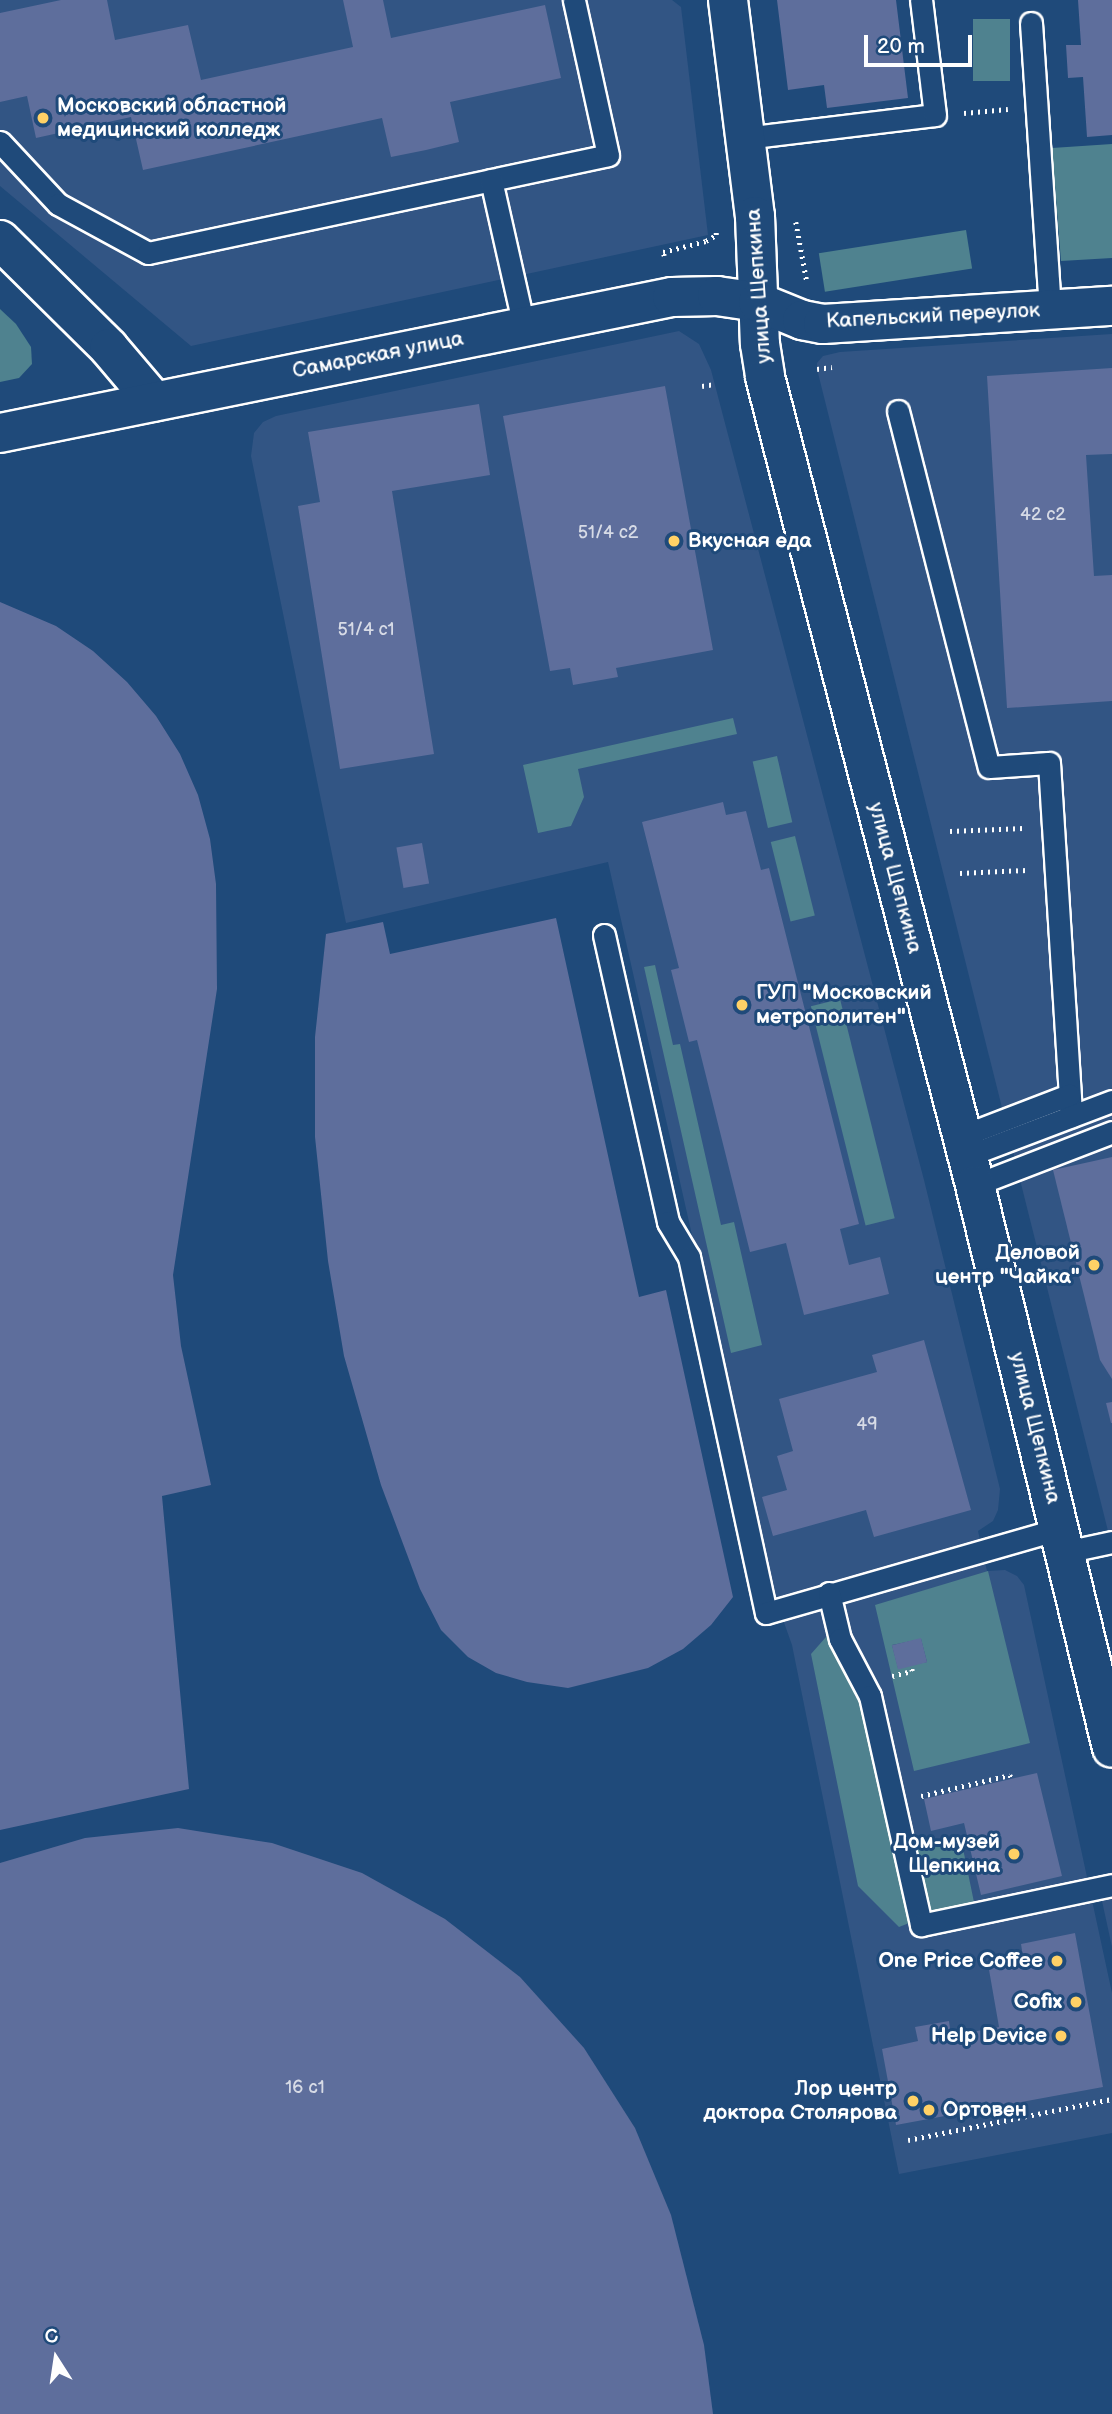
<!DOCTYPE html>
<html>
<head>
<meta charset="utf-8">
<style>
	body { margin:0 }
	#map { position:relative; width:1112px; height:2414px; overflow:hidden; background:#1f4a7a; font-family:"Balsamiq Sans",sans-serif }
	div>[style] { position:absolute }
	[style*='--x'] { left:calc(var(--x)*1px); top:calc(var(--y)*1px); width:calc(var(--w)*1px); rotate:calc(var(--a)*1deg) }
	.built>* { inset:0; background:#325584 }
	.green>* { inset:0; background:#4f828f; transform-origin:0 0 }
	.building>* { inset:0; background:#5e6e9c; transform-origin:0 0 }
	.path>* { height:4.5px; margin-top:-2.25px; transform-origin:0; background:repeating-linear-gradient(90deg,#fff 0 2px,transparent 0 7px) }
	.roads { filter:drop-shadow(2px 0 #fff) drop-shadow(-2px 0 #fff) drop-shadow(0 2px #fff) drop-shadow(0 -2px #fff) }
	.lane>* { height:21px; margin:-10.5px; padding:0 10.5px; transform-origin:10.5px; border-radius:10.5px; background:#1f4a7a }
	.street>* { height:38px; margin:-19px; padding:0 19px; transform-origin:19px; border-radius:19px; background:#1f4a7a }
	.secondary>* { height:38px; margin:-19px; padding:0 19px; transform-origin:19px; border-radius:19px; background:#1f4a7a }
	.dots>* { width:19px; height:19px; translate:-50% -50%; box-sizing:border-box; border:4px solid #1f4a7a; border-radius:50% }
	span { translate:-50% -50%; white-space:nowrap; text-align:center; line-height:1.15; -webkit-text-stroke:6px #1f4a7a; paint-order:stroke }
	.number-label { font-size:18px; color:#d7dbe6 }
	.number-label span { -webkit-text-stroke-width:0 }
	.poi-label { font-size:21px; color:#fff; font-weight:700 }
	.left { translate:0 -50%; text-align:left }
	.right { translate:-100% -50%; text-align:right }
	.street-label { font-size:21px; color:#fff }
	.north { position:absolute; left:21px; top:2323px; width:70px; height:70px; -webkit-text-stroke:5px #1f4a7a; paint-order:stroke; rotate:348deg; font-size:19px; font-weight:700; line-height:28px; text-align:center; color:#fff }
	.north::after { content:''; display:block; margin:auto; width:24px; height:32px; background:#fff; clip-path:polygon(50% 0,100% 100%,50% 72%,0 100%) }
	.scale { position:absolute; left:864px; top:35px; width:108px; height:32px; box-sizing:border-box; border:4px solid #fff; border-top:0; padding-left:9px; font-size:21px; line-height:24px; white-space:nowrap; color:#fff; -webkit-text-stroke:5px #1f4a7a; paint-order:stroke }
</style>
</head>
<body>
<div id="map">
	<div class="built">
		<i style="clip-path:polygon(0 0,672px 0,681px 7px,708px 235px,191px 346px,0 186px)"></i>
		<i style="clip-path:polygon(679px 331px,699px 344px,711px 370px,924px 1180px,1000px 1489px,998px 1510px,993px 1521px,978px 1531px,987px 1571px,1005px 1570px,1017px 1576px,1024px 1585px,1112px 1993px,1112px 2133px,899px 2174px,792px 1645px,771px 1586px,608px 862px,346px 923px,251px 456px,254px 433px,263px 422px,276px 416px)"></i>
		<i style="clip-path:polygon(1112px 334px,1112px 1547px,817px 369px,817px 363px,823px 356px,840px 352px)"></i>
		<i style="clip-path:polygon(1112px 1898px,1112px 1947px,1102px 1901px)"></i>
	</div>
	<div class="green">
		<i style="left:973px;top:19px;width:37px;height:62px"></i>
		<i style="clip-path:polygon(1112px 144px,1112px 258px,1061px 261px,1052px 148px)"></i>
		<i style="left:966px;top:230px;width:39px;height:149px;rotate:81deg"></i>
		<i style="clip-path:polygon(0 309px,16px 324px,31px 347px,32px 364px,19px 378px,0 382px)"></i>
		<i style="clip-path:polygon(733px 718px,737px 734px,578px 769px,584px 797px,571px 826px,538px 833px,523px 765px)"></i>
		<i style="left:777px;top:756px;width:68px;height:25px;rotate:77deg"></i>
		<i style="left:795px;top:836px;width:82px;height:25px;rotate:76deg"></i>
		<i style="clip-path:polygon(655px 965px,673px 1045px,680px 1044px,721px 1225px,734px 1222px,762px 1345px,731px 1353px,644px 967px)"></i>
		<i style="left:840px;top:999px;width:226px;height:30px;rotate:76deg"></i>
		<i style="clip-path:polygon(evenodd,988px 1571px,1030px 1743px,914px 1771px,875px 1605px,988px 1571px,921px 1639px,927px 1662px,898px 1668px,892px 1645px,921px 1639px)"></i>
		<i style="clip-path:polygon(826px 1637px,846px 1649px,855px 1696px,871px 1712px,891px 1747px,898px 1772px,884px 1789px,907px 1843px,961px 1839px,975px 1907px,927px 1916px,899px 1927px,858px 1886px,811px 1654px)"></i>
	</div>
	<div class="building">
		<i style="clip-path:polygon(61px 0,107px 0,115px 40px,188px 25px,201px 80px,353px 47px,343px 0,383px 0,391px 38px,545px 5px,561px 78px,450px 102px,459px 142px,426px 150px,391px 157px,382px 118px,143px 170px,131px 117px,36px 138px,27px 96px,0 102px,0 13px)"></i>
		<i style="clip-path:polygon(777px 0,896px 0,908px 98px,827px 108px,824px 85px,788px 90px)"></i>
		<i style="clip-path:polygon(1078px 0,1112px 0,1112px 135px,1087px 137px,1083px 77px,1068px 78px,1066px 45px,1081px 45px)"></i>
		<i style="clip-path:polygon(1112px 368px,1112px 454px,1086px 455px,1094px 576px,1112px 575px,1112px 701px,1007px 708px,987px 376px)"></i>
		<i style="clip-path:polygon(665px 386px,713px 650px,616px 668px,618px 677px,573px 685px,570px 668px,550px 671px,503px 416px)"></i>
		<i style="clip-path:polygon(479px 404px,490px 475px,392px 491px,434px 754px,340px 769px,298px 506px,320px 502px,308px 432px)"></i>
		<i style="clip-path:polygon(0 602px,56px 626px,93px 651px,127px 682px,156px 716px,180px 754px,198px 795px,210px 839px,216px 884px,217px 989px,173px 1275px,181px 1346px,211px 1485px,162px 1496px,189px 1789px,0 1830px)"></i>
		<i style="clip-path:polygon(723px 802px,726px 815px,746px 811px,761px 870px,769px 868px,859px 1224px,840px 1229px,849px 1265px,880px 1257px,889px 1294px,804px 1315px,786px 1243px,750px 1252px,697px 1040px,689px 1042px,671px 970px,679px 968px,642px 822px)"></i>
		<i style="left:422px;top:843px;width:41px;height:26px;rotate:80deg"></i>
		<i style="clip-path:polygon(556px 918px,639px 1297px,666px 1290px,733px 1597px,711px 1625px,683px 1649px,648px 1668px,568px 1688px,527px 1682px,496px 1673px,468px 1657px,441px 1630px,420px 1589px,381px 1485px,344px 1356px,328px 1261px,315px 1137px,315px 1037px,326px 934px,383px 922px,390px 954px)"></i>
		<i style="clip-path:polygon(1112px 1157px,1112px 1379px,1100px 1360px,1053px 1170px)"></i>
		<i style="clip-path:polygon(924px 1340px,971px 1510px,874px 1537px,866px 1510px,773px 1536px,762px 1497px,787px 1490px,777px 1456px,793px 1451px,779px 1399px,877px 1372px,872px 1355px)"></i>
		<i style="clip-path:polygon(1112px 1402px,1112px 1423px,1111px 1423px,1106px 1403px)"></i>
		<i style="left:921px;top:1638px;width:25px;height:30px;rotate:76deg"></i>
		<i style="clip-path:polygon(1037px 1773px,1062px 1876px,981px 1895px,964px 1823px,931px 1831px,924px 1799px)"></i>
		<i style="clip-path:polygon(178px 1828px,272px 1843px,362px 1873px,445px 1919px,520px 1977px,584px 2048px,635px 2128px,671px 2215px,704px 2345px,713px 2414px,0 2414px,0 1863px,85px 1838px)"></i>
		<i style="clip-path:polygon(1075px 1933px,1103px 2087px,896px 2125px,882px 2049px,918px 2041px,915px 2027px,949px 2021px,951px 2036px,999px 2027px,988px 1964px,1023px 1957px,1021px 1944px)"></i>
	</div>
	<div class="path">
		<i style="--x:964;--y:113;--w:44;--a:-5.2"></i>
		<i style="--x:796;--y:222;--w:61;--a:79.6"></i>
		<i style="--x:664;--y:256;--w:4;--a:-104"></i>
		<i style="--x:663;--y:252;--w:44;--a:-14.3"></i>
		<i style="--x:706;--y:241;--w:12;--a:-31"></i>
		<i style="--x:716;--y:235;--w:5;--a:-90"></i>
		<i style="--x:817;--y:369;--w:15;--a:-8"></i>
		<i style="--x:702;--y:386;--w:12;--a:-9"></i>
		<i style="--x:950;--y:831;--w:74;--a:-2.3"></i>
		<i style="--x:960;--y:873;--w:67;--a:-2.6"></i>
		<i style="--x:892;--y:1676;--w:21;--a:-14"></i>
		<i style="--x:912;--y:1671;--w:5;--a:-101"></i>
		<i style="--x:921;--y:1796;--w:91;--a:-13.3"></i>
		<i style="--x:1010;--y:1775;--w:4;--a:63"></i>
		<i style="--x:908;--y:2140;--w:208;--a:-11.4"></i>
	</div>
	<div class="roads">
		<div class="lane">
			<i style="--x:1031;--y:23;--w:288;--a:86.2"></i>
			<i style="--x:745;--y:138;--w:191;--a:-6.9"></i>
			<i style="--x:935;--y:115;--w:116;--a:-96.9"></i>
			<i style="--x:0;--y:142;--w:85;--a:46.9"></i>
			<i style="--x:58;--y:204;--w:102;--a:28.6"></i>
			<i style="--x:148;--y:253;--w:470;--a:-12"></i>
			<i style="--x:608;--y:155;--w:159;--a:-102.4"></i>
			<i style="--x:491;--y:180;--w:150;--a:77.3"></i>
			<i style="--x:898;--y:411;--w:367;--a:75.7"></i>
			<i style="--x:989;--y:767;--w:60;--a:-3.8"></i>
			<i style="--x:1049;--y:763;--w:354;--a:86.4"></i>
			<i style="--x:604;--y:935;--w:294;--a:77.4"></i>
			<i style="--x:668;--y:1222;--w:41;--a:59"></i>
			<i style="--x:689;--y:1257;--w:364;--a:77.8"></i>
			<i style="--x:766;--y:1613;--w:305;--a:-16"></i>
			<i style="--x:962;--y:1136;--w:115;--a:-21"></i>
			<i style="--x:967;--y:1156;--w:155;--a:-20.8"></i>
			<i style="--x:975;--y:1185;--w:147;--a:-21.1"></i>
			<i style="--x:1065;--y:1552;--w:48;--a:-12"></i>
			<i style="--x:829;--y:1593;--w:47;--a:76.6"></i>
			<i style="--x:840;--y:1639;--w:64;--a:62.2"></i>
			<i style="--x:870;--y:1696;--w:235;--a:77.4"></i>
			<i style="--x:921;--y:1925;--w:195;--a:-11.8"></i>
		</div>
		<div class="street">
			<i style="--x:0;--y:240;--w:153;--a:44.7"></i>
			<i style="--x:109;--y:348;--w:70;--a:49.7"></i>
		</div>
		<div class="secondary">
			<i style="--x:728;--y:0;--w:218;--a:82.9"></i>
			<i style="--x:755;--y:216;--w:128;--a:87.8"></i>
			<i style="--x:760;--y:344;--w:33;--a:81"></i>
			<i style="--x:765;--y:377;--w:835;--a:75.43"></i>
			<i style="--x:975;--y:1185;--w:579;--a:76.32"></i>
			<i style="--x:0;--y:433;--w:686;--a:-11.44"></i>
			<i style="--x:672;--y:297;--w:45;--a:-1.3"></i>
			<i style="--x:717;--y:296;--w:41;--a:8.3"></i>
			<i style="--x:758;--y:302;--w:48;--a:22.2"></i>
			<i style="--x:802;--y:320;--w:21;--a:11"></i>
			<i style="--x:823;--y:324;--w:290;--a:-3.6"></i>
		</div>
	</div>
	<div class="dots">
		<i style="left:43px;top:118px;background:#ffd166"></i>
		<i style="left:674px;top:541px;background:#ffd166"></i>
		<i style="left:742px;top:1005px;background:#ffd166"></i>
		<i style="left:1094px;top:1265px;background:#ffd166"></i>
		<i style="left:1014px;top:1854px;background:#ffd166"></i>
		<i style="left:1057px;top:1961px;background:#ffd166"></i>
		<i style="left:1076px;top:2002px;background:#ffd166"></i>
		<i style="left:1061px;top:2036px;background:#ffd166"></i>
		<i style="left:913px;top:2101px;background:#ffd166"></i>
		<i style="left:929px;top:2110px;background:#ffd166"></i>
	</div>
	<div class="number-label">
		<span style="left:1043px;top:515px">42 с2</span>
		<span style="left:608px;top:533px">51/4 с2</span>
		<span style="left:366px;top:630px">51/4 с1</span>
		<span style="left:867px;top:1425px">49</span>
		<span style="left:305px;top:2088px">16 c1</span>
	</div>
	<div class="poi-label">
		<span class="left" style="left:57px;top:118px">Московский областной<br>медицинский колледж</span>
		<span class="left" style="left:688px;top:541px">Вкусная еда</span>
		<span class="left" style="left:756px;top:1005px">ГУП "Московский<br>метрополитен"</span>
		<span class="right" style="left:1080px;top:1265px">Деловой<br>центр "Чайка"</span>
		<span class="right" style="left:1000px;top:1854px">Дом-музей<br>Щепкина</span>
		<span class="right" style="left:1043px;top:1961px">One Price Coffee</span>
		<span class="right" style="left:1062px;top:2002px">Cofix</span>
		<span class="right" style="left:1047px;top:2036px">Help Device</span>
		<span class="right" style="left:897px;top:2101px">Лор центр<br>доктора Столярова</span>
		<span class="left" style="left:943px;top:2110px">Ортовен</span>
	</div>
	<div class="street-label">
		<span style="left:759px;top:286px;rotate:-94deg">улица Щепкина</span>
		<span style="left:933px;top:316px;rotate:-3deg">Капельский переулок</span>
		<span style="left:378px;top:355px;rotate:-11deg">Самарская улица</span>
		<span style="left:895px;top:878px;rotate:75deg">улица Щепкина</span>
		<span style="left:1035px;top:1428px;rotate:76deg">улица Щепкина</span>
	</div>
	<div class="north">С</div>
	<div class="scale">20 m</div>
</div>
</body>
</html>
